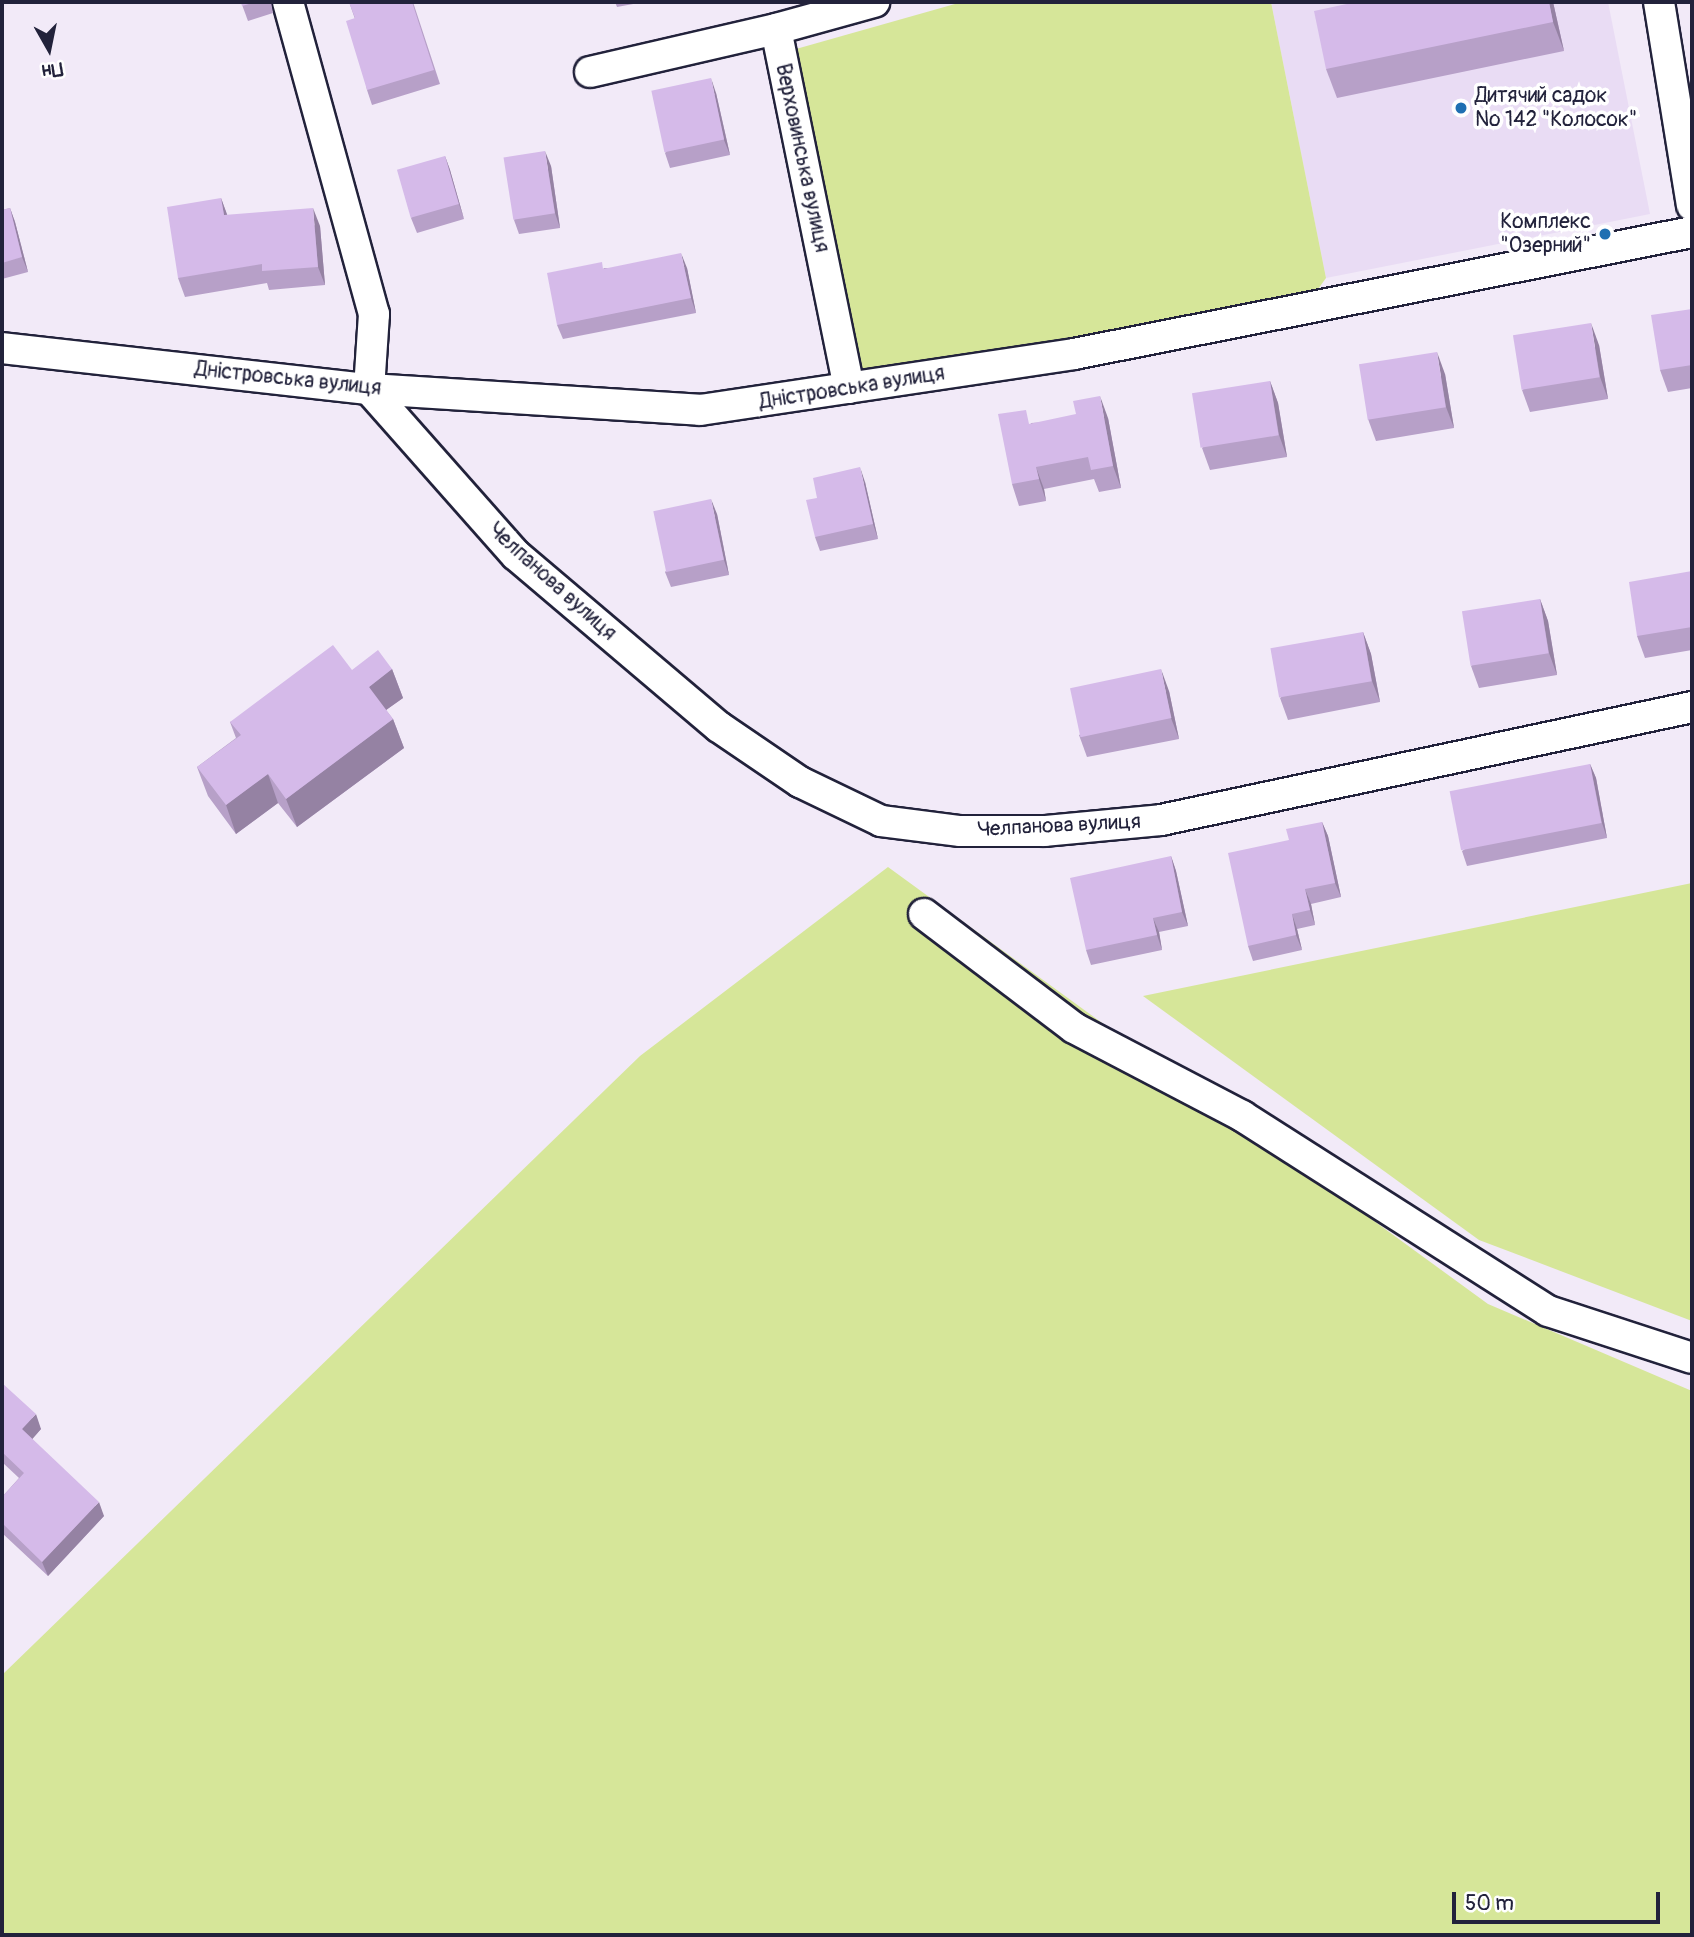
<!DOCTYPE html>
<html>
<head>
<meta charset="utf-8">
<style>
	body { margin:0 }
	#map { position:relative; width:1694px; height:1937px; overflow:hidden; background:#f2eaf8; font-family:Pangolin,sans-serif }
	div>[style] { position:absolute }
	[style*='--x'] { left:calc(var(--x)*1px); top:calc(var(--y)*1px); width:calc(var(--w)*1px); rotate:calc(var(--a)*1deg) }
	.built>* { inset:0; background:#e9dcf4 }
	.green>* { inset:0; background:#d6e699 }
	.roads { filter:drop-shadow(2px 0 #22223b) drop-shadow(-2px 0 #22223b) drop-shadow(0 2px #22223b) drop-shadow(0 -2px #22223b) }
	.minor>* { height:30px; margin:-15px; padding:0 15px; transform-origin:15px; border-radius:15px; background:#fff }
	.wall>* { inset:0; background:#b7a0c8 }
	.shaded-wall>* { inset:0; background:#9582a3 }
	.building>* { inset:0; background:#d5bae9; transform-origin:0 0 }
	.dots>* { width:19px; height:19px; translate:-50% -50%; box-sizing:border-box; border:4px solid #fff; border-radius:50% }
	span { translate:-50% -50%; white-space:nowrap; text-align:center; line-height:1.15; -webkit-text-stroke:7px #fff; paint-order:stroke }
	.poi-label { font-size:21px; color:#22223b }
	.left { translate:0 -50%; text-align:left }
	.right { translate:-100% -50%; text-align:right }
	.street-label { font-size:21px; color:#22223b }
	.frame { position:absolute; inset:0; border:4px solid #22223b; pointer-events:none }
	.north { position:absolute; left:14px; top:14px; width:70px; height:70px; -webkit-text-stroke:5px #fff; paint-order:stroke; rotate:171deg; font-size:19px; font-weight:700; line-height:28px; text-align:center; color:#22223b }
	.north::after { content:''; display:block; margin:auto; width:24px; height:32px; background:#22223b; clip-path:polygon(50% 0,100% 100%,50% 72%,0 100%) }
	.scale { position:absolute; left:1452px; top:1892px; width:208px; height:32px; box-sizing:border-box; border:4px solid #22223b; border-top:0; padding-left:9px; font-size:21px; line-height:24px; white-space:nowrap; color:#22223b; -webkit-text-stroke:5px #fff; paint-order:stroke }
</style>
</head>
<body>
<div id="map">
	<div class="built">
		<i style="clip-path:polygon(1271px 2px,1608px 2px,1650px 214px,1326px 278px)"></i>
	</div>
	<div class="green">
		<i style="clip-path:polygon(962px 2px,1271px 2px,1326px 278px,1316px 292px,1071px 343px,863px 374px,796px 49px)"></i>
		<i style="clip-path:polygon(888px 867px,1488px 1304px,1692px 1391px,1692px 1935px,2px 1935px,2px 1675px,640px 1056px)"></i>
		<i style="clip-path:polygon(1692px 883px,1692px 1321px,1479px 1240px,1143px 996px)"></i>
	</div>
	<div class="roads">
		<div class="minor">
			<i style="--x:288;--y:2;--w:324;--a:74.6"></i>
			<i style="--x:374;--y:314;--w:75;--a:93.8"></i>
			<i style="--x:369;--y:389;--w:222;--a:48.5"></i>
			<i style="--x:516;--y:555;--w:266;--a:40.3"></i>
			<i style="--x:719;--y:727;--w:98;--a:34.2"></i>
			<i style="--x:800;--y:782;--w:90;--a:25.7"></i>
			<i style="--x:881;--y:821;--w:80;--a:7.2"></i>
			<i style="--x:960;--y:831;--w:85;--a:0"></i>
			<i style="--x:1045;--y:831;--w:117;--a:-5.4"></i>
			<i style="--x:1161;--y:820;--w:543;--a:-12.01"></i>
			<i style="--x:1659;--y:2;--w:206;--a:80.8"></i>
			<i style="--x:590;--y:72;--w:191;--a:-13"></i>
			<i style="--x:2;--y:348;--w:369;--a:6.4"></i>
			<i style="--x:369;--y:389;--w:332;--a:3.6"></i>
			<i style="--x:700;--y:410;--w:378;--a:-8.5"></i>
			<i style="--x:1074;--y:354;--w:630;--a:-11.17"></i>
			<i style="--x:849;--y:388;--w:366;--a:-101.5"></i>
			<i style="--x:776;--y:29;--w:102;--a:-15.4"></i>
			<i style="--x:924;--y:914;--w:188;--a:37.2"></i>
			<i style="--x:1074;--y:1028;--w:190;--a:27.6"></i>
			<i style="--x:1242;--y:1116;--w:363;--a:32.5"></i>
			<i style="--x:1548;--y:1311;--w:151;--a:18.1"></i>
		</div>
	</div>
	<div class="wall">
		<i style="clip-path:polygon(241px 2px,271px 2px,273px 13px,248px 21px)"></i>
		<i style="clip-path:polygon(349px 2px,413px 2px,440px 84px,372px 105px,367px 90px,355px 19px)"></i>
		<i style="clip-path:polygon(615px 2px,644px 2px,617px 7px)"></i>
		<i style="clip-path:polygon(1356px 2px,1553px 2px,1564px 51px,1337px 98px,1326px 69px)"></i>
		<i style="clip-path:polygon(716px 93px,730px 155px,670px 168px,665px 153px)"></i>
		<i style="clip-path:polygon(445px 156px,450px 170px,464px 219px,417px 233px,411px 218px)"></i>
		<i style="clip-path:polygon(551px 166px,560px 228px,519px 234px,514px 220px)"></i>
		<i style="clip-path:polygon(221px 198px,227px 215px,320px 226px,325px 285px,269px 290px,267px 283px,185px 297px,178px 278px)"></i>
		<i style="clip-path:polygon(10px 208px,15px 222px,28px 272px,2px 279px,2px 210px)"></i>
		<i style="clip-path:polygon(604px 268px,687px 268px,696px 313px,563px 339px,557px 325px)"></i>
		<i style="clip-path:polygon(1692px 309px,1692px 388px,1668px 392px,1660px 370px)"></i>
		<i style="clip-path:polygon(1599px 345px,1608px 399px,1530px 412px,1522px 390px)"></i>
		<i style="clip-path:polygon(1445px 374px,1454px 428px,1376px 441px,1368px 419px)"></i>
		<i style="clip-path:polygon(1270px 381px,1278px 403px,1287px 457px,1210px 470px,1202px 448px)"></i>
		<i style="clip-path:polygon(1108px 418px,1121px 488px,1099px 492px,1094px 479px,1044px 489px,1046px 501px,1019px 506px,1012px 484px,1031px 423px)"></i>
		<i style="clip-path:polygon(865px 482px,878px 539px,820px 551px,815px 537px)"></i>
		<i style="clip-path:polygon(717px 514px,729px 575px,671px 587px,665px 572px)"></i>
		<i style="clip-path:polygon(1692px 571px,1692px 650px,1645px 658px,1637px 636px)"></i>
		<i style="clip-path:polygon(1540px 599px,1548px 621px,1557px 675px,1479px 688px,1471px 666px)"></i>
		<i style="clip-path:polygon(1363px 632px,1371px 654px,1380px 702px,1288px 720px,1280px 698px)"></i>
		<i style="clip-path:polygon(392px 669px,403px 698px,386px 710px,393px 719px,404px 748px,297px 827px,278px 803px,236px 834px,208px 796px,197px 767px,236px 738px,230px 722px,352px 670px)"></i>
		<i style="clip-path:polygon(1169px 691px,1179px 739px,1087px 757px,1079px 735px)"></i>
		<i style="clip-path:polygon(1590px 764px,1596px 778px,1607px 838px,1467px 866px,1462px 851px)"></i>
		<i style="clip-path:polygon(1322px 822px,1328px 836px,1341px 897px,1311px 904px,1315px 925px,1297px 929px,1302px 950px,1253px 961px,1248px 946px,1289px 840px)"></i>
		<i style="clip-path:polygon(1171px 856px,1176px 871px,1188px 926px,1159px 932px,1162px 950px,1091px 965px,1086px 950px)"></i>
		<i style="clip-path:polygon(2px 1383px,41px 1429px,32px 1439px,104px 1516px,48px 1576px,2px 1533px,2px 1497px,19px 1478px,2px 1462px)"></i>
	</div>
	<div class="shaded-wall">
		<i style="clip-path:polygon(1549px 2px,1553px 2px,1564px 51px,1553px 22px)"></i>
		<i style="clip-path:polygon(711px 78px,716px 93px,730px 155px,724px 140px)"></i>
		<i style="clip-path:polygon(545px 151px,551px 166px,560px 228px,555px 213px)"></i>
		<i style="clip-path:polygon(445px 156px,450px 170px,464px 219px,459px 204px)"></i>
		<i style="clip-path:polygon(221px 198px,228px 217px,224px 215px)"></i>
		<i style="clip-path:polygon(10px 208px,15px 222px,28px 272px,22px 257px)"></i>
		<i style="clip-path:polygon(313px 208px,320px 226px,325px 285px,318px 267px)"></i>
		<i style="clip-path:polygon(681px 253px,687px 268px,696px 313px,691px 298px)"></i>
		<i style="clip-path:polygon(1591px 323px,1599px 345px,1608px 399px,1600px 377px)"></i>
		<i style="clip-path:polygon(1437px 352px,1445px 374px,1454px 428px,1446px 407px)"></i>
		<i style="clip-path:polygon(1270px 381px,1278px 403px,1287px 457px,1279px 435px)"></i>
		<i style="clip-path:polygon(1100px 396px,1108px 418px,1121px 488px,1113px 466px)"></i>
		<i style="clip-path:polygon(860px 467px,865px 482px,878px 539px,873px 524px)"></i>
		<i style="clip-path:polygon(1036px 467px,1044px 489px,1046px 501px,1039px 479px)"></i>
		<i style="clip-path:polygon(711px 499px,717px 514px,729px 575px,724px 560px)"></i>
		<i style="clip-path:polygon(1540px 599px,1548px 621px,1557px 675px,1549px 653px)"></i>
		<i style="clip-path:polygon(1363px 632px,1371px 654px,1380px 702px,1372px 681px)"></i>
		<i style="clip-path:polygon(392px 669px,403px 698px,379px 715px,369px 687px)"></i>
		<i style="clip-path:polygon(1161px 669px,1169px 691px,1179px 739px,1171px 718px)"></i>
		<i style="clip-path:polygon(393px 719px,404px 748px,297px 827px,286px 799px)"></i>
		<i style="clip-path:polygon(1590px 764px,1596px 778px,1607px 838px,1602px 823px)"></i>
		<i style="clip-path:polygon(268px 774px,278px 803px,236px 834px,226px 805px)"></i>
		<i style="clip-path:polygon(1322px 822px,1328px 836px,1341px 897px,1335px 883px)"></i>
		<i style="clip-path:polygon(1171px 856px,1176px 871px,1188px 926px,1182px 912px)"></i>
		<i style="clip-path:polygon(1305px 889px,1311px 904px,1315px 925px,1310px 910px)"></i>
		<i style="clip-path:polygon(1292px 914px,1297px 929px,1302px 950px,1296px 935px)"></i>
		<i style="clip-path:polygon(1153px 918px,1159px 932px,1162px 950px,1157px 935px)"></i>
		<i style="clip-path:polygon(36px 1414px,41px 1429px,28px 1444px,22px 1429px)"></i>
		<i style="clip-path:polygon(99px 1502px,104px 1516px,48px 1576px,42px 1562px)"></i>
	</div>
	<div class="building">
		<i style="clip-path:polygon(241px 2px,256px 2px,242px 6px)"></i>
		<i style="clip-path:polygon(349px 2px,412px 2px,434px 70px,367px 90px,346px 21px,355px 18px)"></i>
		<i style="clip-path:polygon(1356px 2px,1549px 2px,1553px 22px,1326px 69px,1314px 11px)"></i>
		<i style="left:711px;top:78px;width:63px;height:61px;rotate:78deg"></i>
		<i style="left:545px;top:151px;width:63px;height:42px;rotate:81deg"></i>
		<i style="left:445px;top:156px;width:50px;height:50px;rotate:74deg"></i>
		<i style="clip-path:polygon(221px 198px,224px 215px,313px 208px,318px 267px,262px 271px,262px 264px,178px 278px,167px 207px)"></i>
		<i style="clip-path:polygon(10px 208px,22px 257px,2px 263px,2px 210px)"></i>
		<i style="clip-path:polygon(681px 253px,691px 298px,557px 325px,547px 273px,602px 262px,603px 269px)"></i>
		<i style="clip-path:polygon(1692px 309px,1692px 365px,1660px 370px,1651px 315px)"></i>
		<i style="left:1591px;top:323px;width:55px;height:79px;rotate:81deg"></i>
		<i style="left:1437px;top:352px;width:56px;height:79px;rotate:81deg"></i>
		<i style="left:1270px;top:381px;width:55px;height:79px;rotate:81deg"></i>
		<i style="clip-path:polygon(1100px 396px,1113px 466px,1091px 470px,1088px 457px,1036px 467px,1039px 479px,1012px 484px,998px 414px,1026px 410px,1029px 424px,1076px 414px,1073px 401px)"></i>
		<i style="clip-path:polygon(860px 467px,873px 524px,815px 537px,806px 500px,817px 498px,813px 478px)"></i>
		<i style="left:711px;top:499px;width:62px;height:59px;rotate:78deg"></i>
		<i style="clip-path:polygon(1692px 571px,1692px 627px,1637px 636px,1629px 582px)"></i>
		<i style="left:1540px;top:599px;width:55px;height:79px;rotate:81deg"></i>
		<i style="left:1363px;top:632px;width:50px;height:94px;rotate:80deg"></i>
		<i style="clip-path:polygon(333px 645px,352px 670px,378px 650px,392px 669px,369px 687px,393px 719px,286px 799px,268px 774px,226px 805px,197px 767px,241px 735px,230px 722px)"></i>
		<i style="left:1161px;top:669px;width:50px;height:93px;rotate:78deg"></i>
		<i style="left:1590px;top:764px;width:60px;height:143px;rotate:79deg"></i>
		<i style="clip-path:polygon(1322px 822px,1335px 883px,1305px 889px,1310px 910px,1292px 914px,1296px 935px,1248px 946px,1228px 853px,1289px 840px,1286px 829px)"></i>
		<i style="clip-path:polygon(1171px 856px,1182px 912px,1153px 918px,1157px 935px,1086px 950px,1070px 878px)"></i>
		<i style="clip-path:polygon(2px 1383px,36px 1414px,22px 1429px,99px 1502px,42px 1562px,2px 1523px,2px 1497px,24px 1473px,2px 1452px)"></i>
	</div>
	<div class="dots">
		<i style="left:1461px;top:108px;background:#1f6fb2"></i>
		<i style="left:1605px;top:234px;background:#1f6fb2"></i>
	</div>
	<div class="poi-label">
		<span class="left" style="left:1475px;top:108px">Дитячий садок<br>№ 142 "Колосок"</span>
		<span class="right" style="left:1591px;top:234px">Комплекс<br>"Озерний"</span>
	</div>
	<div class="street-label">
		<span style="left:802px;top:158px;rotate:78deg">Верховинська вулиця</span>
		<span style="left:288px;top:379px;rotate:6deg">Дністровська вулиця</span>
		<span style="left:852px;top:388px;rotate:-9deg">Дністровська вулиця</span>
		<span style="left:552px;top:582px;rotate:42deg">Челпанова вулиця</span>
		<span style="left:1059px;top:826px;rotate:-3deg">Челпанова вулиця</span>
	</div>
	<div class="frame"></div>
	<div class="north">Пн</div>
	<div class="scale">50 m</div>
</div>
</body>
</html>
